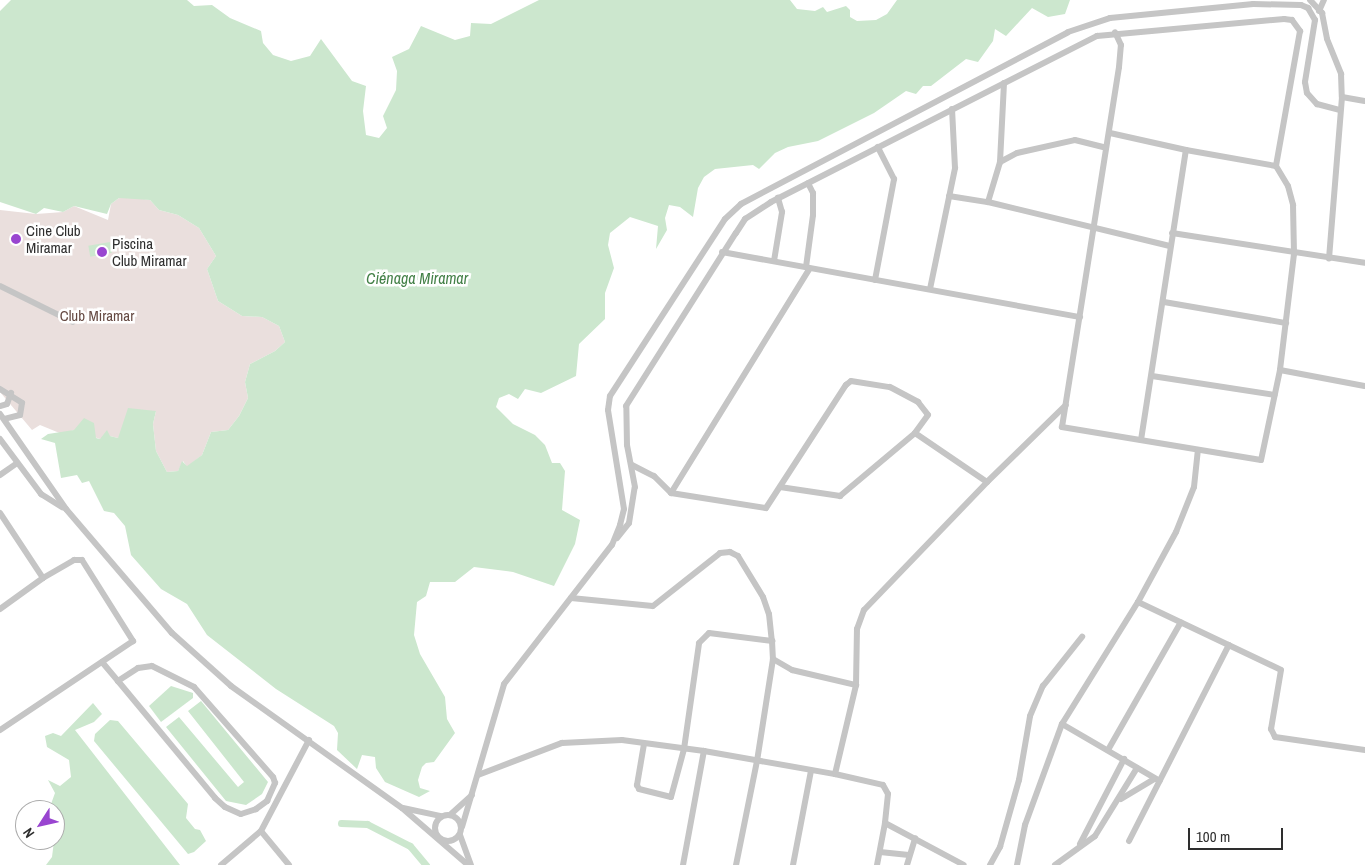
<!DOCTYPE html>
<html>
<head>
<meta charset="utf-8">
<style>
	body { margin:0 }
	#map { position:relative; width:1365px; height:865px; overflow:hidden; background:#fff; font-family:"Archivo Narrow",sans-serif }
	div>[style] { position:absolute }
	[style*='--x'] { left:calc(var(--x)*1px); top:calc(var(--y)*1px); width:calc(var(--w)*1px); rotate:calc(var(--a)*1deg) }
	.green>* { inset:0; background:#eadfdd }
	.water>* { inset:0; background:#cce7ce; transform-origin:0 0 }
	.canal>* { height:7px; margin:-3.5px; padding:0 3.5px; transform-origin:3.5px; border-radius:3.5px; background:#cce7ce }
	.minor>* { height:6px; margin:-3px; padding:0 3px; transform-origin:3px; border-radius:3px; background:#c5c5c5 }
	.minor>.ring { margin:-3px; padding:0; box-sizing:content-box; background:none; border:6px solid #c5c5c5; border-radius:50% }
	.dots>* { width:14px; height:14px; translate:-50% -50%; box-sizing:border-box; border:2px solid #fff; border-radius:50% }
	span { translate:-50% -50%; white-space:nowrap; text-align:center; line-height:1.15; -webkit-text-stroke:5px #fff; paint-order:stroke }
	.poi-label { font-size:15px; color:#2e2e2e }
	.left { translate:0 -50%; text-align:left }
	.park-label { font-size:15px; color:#644841 }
	.water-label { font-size:16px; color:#438047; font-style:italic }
	.north { position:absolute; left:15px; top:800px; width:50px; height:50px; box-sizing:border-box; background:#fff; border:1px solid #ababab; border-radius:50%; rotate:235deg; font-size:14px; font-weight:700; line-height:20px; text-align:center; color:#2e2e2e }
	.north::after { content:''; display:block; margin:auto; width:18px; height:22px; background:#9945d0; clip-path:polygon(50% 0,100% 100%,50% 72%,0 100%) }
	.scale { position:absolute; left:1188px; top:828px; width:95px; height:22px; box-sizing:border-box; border:2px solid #2e2e2e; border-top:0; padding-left:6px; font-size:15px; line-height:18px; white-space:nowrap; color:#2e2e2e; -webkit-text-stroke:4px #fff; paint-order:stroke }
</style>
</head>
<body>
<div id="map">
	<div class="green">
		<i style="clip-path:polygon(131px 197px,150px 200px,159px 210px,178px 215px,199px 228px,216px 256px,207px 269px,218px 301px,242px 316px,262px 317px,279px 326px,285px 342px,275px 351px,250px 364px,245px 382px,248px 398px,239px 416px,228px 430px,211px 432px,202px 455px,187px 467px,183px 461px,178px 471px,167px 472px,156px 451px,153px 424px,156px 411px,118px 438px,110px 436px,100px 439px,74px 430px,62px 434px,40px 425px,32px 430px,0 392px,0 210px,36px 214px,63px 212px,74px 206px,108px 220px,111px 204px,119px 198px)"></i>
	</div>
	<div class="water">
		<i style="clip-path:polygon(11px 0,187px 0,194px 6px,212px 5px,230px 18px,261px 31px,263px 43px,273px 55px,291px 61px,310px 56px,321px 39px,352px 81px,366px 86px,363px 111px,366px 135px,379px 138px,387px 128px,383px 116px,396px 90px,397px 71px,392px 57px,409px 49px,421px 26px,455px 40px,470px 36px,471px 23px,491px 24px,539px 0,790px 0,797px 9px,815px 11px,823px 7px,827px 12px,846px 6px,850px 10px,850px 17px,857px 21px,876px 20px,887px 14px,897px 0,1070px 0,1065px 14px,1048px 17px,1032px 8px,1006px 36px,995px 29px,993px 41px,978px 62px,966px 59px,931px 86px,923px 86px,916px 94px,906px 91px,874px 113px,818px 141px,788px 147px,775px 153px,759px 169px,753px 165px,715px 169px,704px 177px,698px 188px,693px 217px,680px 207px,669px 205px,665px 218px,667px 230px,656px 249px,658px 226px,630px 217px,610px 233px,608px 245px,614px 268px,605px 293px,605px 319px,579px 344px,576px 376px,541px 393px,525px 389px,518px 399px,509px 394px,499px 398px,496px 407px,513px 424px,535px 435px,545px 445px,552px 463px,560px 463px,565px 471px,562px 510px,580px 520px,575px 544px,554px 586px,513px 572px,474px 567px,455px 582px,430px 582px,426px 596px,417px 602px,414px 635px,420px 654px,445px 697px,447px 719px,455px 733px,434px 762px,426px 763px,422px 767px,418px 780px,420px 788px,430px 791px,419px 797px,385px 782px,376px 768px,375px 757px,362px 755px,357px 769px,337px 750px,338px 733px,334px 726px,276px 689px,207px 635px,187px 604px,161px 589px,131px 555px,125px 526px,114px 513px,104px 511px,89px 481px,82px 483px,77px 475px,61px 478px,55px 443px,41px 439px,48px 434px,74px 430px,84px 418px,94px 423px,96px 438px,100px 439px,107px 430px,110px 436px,118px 438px,128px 408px,156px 411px,153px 424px,156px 451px,167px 472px,178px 471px,182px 461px,187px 466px,202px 455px,211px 432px,228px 430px,239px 416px,248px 398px,245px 382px,250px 364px,275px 351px,285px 342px,279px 326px,262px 317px,242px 316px,218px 301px,207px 269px,216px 256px,199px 228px,178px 215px,159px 210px,150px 200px,119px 198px,111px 204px,107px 214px,74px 206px,63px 212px,44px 208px,36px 214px,0 202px,0 11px)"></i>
		<i style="left:110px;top:242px;width:11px;height:22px;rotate:80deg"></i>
		<i style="clip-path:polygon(171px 686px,193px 693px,193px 698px,161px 722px,149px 706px)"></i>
		<i style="clip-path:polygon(201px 701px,268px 782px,262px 794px,246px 805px,226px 801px,166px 727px,179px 717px,238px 787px,244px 782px,188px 711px)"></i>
		<i style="clip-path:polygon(93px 703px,102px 714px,94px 722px,75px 730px,180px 865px,46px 865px,52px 857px,54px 841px,61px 837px,63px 829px,55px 820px,51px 804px,55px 793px,48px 780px,60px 786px,71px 777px,69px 760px,47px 747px,45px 736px,53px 733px,61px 736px)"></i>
		<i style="clip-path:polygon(110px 720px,118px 721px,188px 804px,186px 818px,195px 829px,200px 830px,206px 841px,194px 852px,188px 854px,94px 741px,95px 734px)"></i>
	</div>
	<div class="canal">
		<i style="--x:341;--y:823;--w:26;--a:2"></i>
		<i style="--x:367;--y:824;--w:48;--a:27.1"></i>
		<i style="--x:410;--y:846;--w:25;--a:50"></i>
	</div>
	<div class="minor">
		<i style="--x:1310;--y:0;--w:18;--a:47"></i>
		<i style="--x:1322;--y:13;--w:26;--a:79"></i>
		<i style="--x:1327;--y:39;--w:38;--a:68"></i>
		<i style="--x:1341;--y:74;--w:23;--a:88"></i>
		<i style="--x:1342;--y:97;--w:162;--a:94.6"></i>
		<i style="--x:1319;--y:11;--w:12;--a:-66"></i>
		<i style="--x:1342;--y:97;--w:23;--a:10"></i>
		<i style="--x:1110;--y:133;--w:78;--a:12.6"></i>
		<i style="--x:1186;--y:150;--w:91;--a:10.1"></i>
		<i style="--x:1276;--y:166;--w:23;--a:59"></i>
		<i style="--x:1288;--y:186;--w:20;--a:75"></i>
		<i style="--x:1293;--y:205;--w:49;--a:88.8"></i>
		<i style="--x:1294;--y:254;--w:117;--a:96.9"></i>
		<i style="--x:1280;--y:370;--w:92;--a:101.9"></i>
		<i style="--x:1261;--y:460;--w:202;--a:-170.6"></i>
		<i style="--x:1062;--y:427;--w:364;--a:-81"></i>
		<i style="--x:1119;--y:67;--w:22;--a:-85"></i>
		<i style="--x:1121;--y:45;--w:14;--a:-115"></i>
		<i style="--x:1000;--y:162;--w:79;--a:-87.1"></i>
		<i style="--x:949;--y:196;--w:39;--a:9"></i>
		<i style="--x:988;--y:202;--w:187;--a:13.6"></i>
		<i style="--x:988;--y:202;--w:42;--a:-73.3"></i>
		<i style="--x:1000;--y:162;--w:19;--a:-28"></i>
		<i style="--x:1017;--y:153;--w:59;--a:-12.6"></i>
		<i style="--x:1075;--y:140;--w:32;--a:14"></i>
		<i style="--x:1172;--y:233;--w:195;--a:8.8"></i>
		<i style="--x:722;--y:252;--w:364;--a:10.3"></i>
		<i style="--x:774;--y:261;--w:50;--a:-80.7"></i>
		<i style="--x:782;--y:212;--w:15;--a:-106"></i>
		<i style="--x:806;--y:267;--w:52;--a:-82.3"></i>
		<i style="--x:813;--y:215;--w:22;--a:-90"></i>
		<i style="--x:813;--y:193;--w:11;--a:-117"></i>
		<i style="--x:875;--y:280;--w:103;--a:-79.3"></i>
		<i style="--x:894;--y:179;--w:36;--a:-117"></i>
		<i style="--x:0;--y:286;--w:81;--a:26.3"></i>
		<i style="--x:930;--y:289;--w:124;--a:-78.3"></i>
		<i style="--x:955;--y:168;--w:59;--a:-92.9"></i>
		<i style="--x:1164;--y:302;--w:124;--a:9.8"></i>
		<i style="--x:1280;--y:370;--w:86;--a:10.7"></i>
		<i style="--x:1152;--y:376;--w:124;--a:8.8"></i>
		<i style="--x:0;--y:389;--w:26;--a:32"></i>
		<i style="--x:22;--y:403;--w:12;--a:99"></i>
		<i style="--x:20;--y:415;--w:16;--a:166"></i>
		<i style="--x:0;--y:406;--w:7;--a:-16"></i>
		<i style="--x:7;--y:404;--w:12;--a:-70"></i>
		<i style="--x:0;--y:414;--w:116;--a:55.2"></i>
		<i style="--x:66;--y:509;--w:163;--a:49.5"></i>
		<i style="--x:172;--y:633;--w:79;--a:41.9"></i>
		<i style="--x:231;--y:686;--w:210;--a:35.5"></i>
		<i style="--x:402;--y:808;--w:87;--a:40.8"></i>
		<i style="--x:0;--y:439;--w:69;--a:53.3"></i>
		<i style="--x:41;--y:494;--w:25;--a:32"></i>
		<i style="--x:1141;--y:440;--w:293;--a:-81.2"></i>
		<i style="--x:632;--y:465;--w:25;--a:27"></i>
		<i style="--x:654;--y:476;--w:24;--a:45"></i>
		<i style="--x:671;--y:493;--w:96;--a:9"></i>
		<i style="--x:766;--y:508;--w:147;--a:-57"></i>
		<i style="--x:846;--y:385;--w:6;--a:-39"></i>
		<i style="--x:851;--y:381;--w:39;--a:9"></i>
		<i style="--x:890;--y:387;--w:32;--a:28"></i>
		<i style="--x:918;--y:402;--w:16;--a:52"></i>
		<i style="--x:928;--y:415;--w:22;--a:126"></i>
		<i style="--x:915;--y:433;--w:87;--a:34.2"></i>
		<i style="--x:987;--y:482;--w:110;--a:-44.3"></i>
		<i style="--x:0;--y:475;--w:19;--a:-35"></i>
		<i style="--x:780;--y:487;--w:61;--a:8.5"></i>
		<i style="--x:840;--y:496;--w:98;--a:-40"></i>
		<i style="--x:671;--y:493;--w:264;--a:-58.3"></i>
		<i style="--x:0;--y:513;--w:78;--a:56.5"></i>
		<i style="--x:43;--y:578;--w:36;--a:-30"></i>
		<i style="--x:74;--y:560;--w:8;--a:0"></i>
		<i style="--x:82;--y:560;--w:96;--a:57.8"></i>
		<i style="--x:133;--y:641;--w:160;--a:146.2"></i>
		<i style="--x:617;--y:538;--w:19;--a:-51"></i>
		<i style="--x:629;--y:523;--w:36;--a:-81"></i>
		<i style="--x:635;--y:487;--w:43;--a:-100.8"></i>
		<i style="--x:627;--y:445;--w:39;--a:-91"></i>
		<i style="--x:626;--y:406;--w:205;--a:-57.6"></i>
		<i style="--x:736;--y:233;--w:17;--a:-57"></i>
		<i style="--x:745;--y:219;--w:31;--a:-33"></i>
		<i style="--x:771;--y:202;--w:366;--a:-27"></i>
		<i style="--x:1097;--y:36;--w:188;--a:-5.2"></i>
		<i style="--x:1284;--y:19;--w:8;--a:7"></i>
		<i style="--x:1292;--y:20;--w:14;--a:54"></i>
		<i style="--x:1300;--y:31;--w:137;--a:100.1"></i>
		<i style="--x:571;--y:598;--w:82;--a:5.6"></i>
		<i style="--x:653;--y:606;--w:85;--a:-38.3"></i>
		<i style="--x:720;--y:553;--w:10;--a:-6"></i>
		<i style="--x:730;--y:552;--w:9;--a:27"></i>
		<i style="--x:738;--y:556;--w:48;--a:58.6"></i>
		<i style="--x:763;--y:597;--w:18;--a:71"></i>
		<i style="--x:769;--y:614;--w:27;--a:84"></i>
		<i style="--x:1138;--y:602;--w:158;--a:25.4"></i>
		<i style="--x:1281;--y:670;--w:60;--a:99.6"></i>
		<i style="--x:1271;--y:729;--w:9;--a:63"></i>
		<i style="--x:1275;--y:737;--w:91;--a:8.2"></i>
		<i style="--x:0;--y:609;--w:53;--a:-35.8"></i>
		<i style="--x:773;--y:659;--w:22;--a:30"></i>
		<i style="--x:792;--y:670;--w:66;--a:13.2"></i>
		<i style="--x:856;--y:685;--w:56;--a:-89"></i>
		<i style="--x:857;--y:629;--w:20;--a:-70"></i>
		<i style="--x:864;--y:610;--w:178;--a:-46.1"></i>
		<i style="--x:102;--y:662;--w:25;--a:50"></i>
		<i style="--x:118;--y:681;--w:152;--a:50.3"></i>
		<i style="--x:215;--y:798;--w:13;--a:42"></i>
		<i style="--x:225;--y:807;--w:17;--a:24"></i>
		<i style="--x:241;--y:814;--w:16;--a:-18"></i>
		<i style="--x:256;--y:809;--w:14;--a:-36"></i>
		<i style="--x:267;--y:801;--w:20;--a:-66"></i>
		<i style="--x:275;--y:783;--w:6;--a:-108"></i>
		<i style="--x:273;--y:777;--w:120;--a:-131.3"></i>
		<i style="--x:194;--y:687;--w:47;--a:-153.4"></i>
		<i style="--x:152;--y:666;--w:14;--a:172"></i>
		<i style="--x:138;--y:668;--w:24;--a:147"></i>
		<i style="--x:1062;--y:724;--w:113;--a:30.2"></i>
		<i style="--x:644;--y:744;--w:42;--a:99.7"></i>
		<i style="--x:637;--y:785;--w:4;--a:63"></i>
		<i style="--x:639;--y:789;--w:33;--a:14"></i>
		<i style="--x:671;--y:797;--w:50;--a:-74.8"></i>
		<i style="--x:684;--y:749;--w:107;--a:-81.9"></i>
		<i style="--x:699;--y:643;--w:14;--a:-45"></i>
		<i style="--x:709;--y:633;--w:64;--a:7.2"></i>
		<i style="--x:772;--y:641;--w:18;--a:87"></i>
		<i style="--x:773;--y:659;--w:103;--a:98.9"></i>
		<i style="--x:757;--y:761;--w:106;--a:101.4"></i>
		<i style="--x:1108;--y:750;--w:147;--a:-60.3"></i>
		<i style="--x:835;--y:774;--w:91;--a:-76.7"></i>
		<i style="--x:478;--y:775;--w:90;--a:-20.9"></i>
		<i style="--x:562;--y:743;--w:60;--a:-2.9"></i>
		<i style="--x:622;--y:740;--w:83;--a:7.6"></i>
		<i style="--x:704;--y:751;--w:133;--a:10"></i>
		<i style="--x:835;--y:774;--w:49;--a:12.9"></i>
		<i style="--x:883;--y:785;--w:10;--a:61"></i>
		<i style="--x:888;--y:794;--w:29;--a:96"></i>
		<i style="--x:885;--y:823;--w:89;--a:28"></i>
		<i style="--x:1121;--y:799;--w:39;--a:-31"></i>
		<i style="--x:403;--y:808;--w:39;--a:12"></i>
		<i style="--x:451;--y:814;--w:28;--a:-42"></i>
		<i class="ring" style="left:435px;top:815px;width:20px;height:20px"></i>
		<i style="--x:462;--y:827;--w:149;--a:-73.6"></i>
		<i style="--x:504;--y:684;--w:176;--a:-52.2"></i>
		<i style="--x:612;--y:545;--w:22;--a:-68"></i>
		<i style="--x:620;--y:525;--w:16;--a:-76"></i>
		<i style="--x:624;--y:509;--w:100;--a:-99.2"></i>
		<i style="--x:608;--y:410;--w:14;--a:-82"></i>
		<i style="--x:610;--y:396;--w:211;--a:-57"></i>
		<i style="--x:725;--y:219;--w:22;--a:-43"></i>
		<i style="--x:741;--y:204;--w:369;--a:-27.7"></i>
		<i style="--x:1068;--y:32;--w:44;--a:-18.4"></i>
		<i style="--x:1110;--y:18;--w:144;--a:-5.6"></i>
		<i style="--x:1253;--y:4;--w:48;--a:1.2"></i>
		<i style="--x:1301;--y:5;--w:8;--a:23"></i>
		<i style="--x:1308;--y:8;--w:14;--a:60"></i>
		<i style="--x:1315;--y:20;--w:63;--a:99.2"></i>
		<i style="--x:1305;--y:82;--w:11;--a:80"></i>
		<i style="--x:1307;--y:93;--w:15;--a:48"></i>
		<i style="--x:1317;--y:104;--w:23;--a:15"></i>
		<i style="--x:460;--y:835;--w:32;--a:70"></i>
		<i style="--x:1129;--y:841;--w:220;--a:-63"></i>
		<i style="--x:1080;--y:844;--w:96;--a:-62.6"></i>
		<i style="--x:880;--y:852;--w:29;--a:6"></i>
		<i style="--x:221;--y:865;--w:52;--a:-40.4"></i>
		<i style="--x:289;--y:865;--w:44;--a:-129.5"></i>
		<i style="--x:261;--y:831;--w:103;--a:-62.2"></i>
		<i style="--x:683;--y:865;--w:116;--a:-79.6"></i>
		<i style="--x:793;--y:865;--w:96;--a:-79.2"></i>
		<i style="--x:877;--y:865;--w:43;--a:-79.2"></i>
		<i style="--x:907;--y:865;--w:28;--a:-73"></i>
		<i style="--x:990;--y:865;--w:21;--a:-61"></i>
		<i style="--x:1000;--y:847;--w:70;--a:-74.2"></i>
		<i style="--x:1019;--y:780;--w:65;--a:-80.2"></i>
		<i style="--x:1030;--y:716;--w:33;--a:-67"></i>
		<i style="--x:1043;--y:686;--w:63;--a:-51.5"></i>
		<i style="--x:1017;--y:865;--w:41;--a:-78.7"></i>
		<i style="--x:1025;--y:825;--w:108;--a:-69.9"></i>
		<i style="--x:1062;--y:724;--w:144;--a:-58.1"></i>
		<i style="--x:1138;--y:602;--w:80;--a:-61.5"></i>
		<i style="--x:1176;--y:532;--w:48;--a:-68.2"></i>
		<i style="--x:1194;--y:487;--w:37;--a:-84"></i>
		<i style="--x:1055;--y:865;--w:49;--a:-35.9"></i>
		<i style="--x:1095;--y:836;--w:80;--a:-58.3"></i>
	</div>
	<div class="dots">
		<i style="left:16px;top:239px;background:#9945d0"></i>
		<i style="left:102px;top:252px;background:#9945d0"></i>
	</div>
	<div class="poi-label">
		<span class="left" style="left:26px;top:239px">Cine Club<br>Miramar</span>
		<span class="left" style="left:112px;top:252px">Piscina<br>Club Miramar</span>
	</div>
	<div class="park-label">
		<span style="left:97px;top:316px">Club Miramar</span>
	</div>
	<div class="water-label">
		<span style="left:417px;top:278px">Ciénaga Miramar</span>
	</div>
	<div class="north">N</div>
	<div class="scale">100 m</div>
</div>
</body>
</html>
